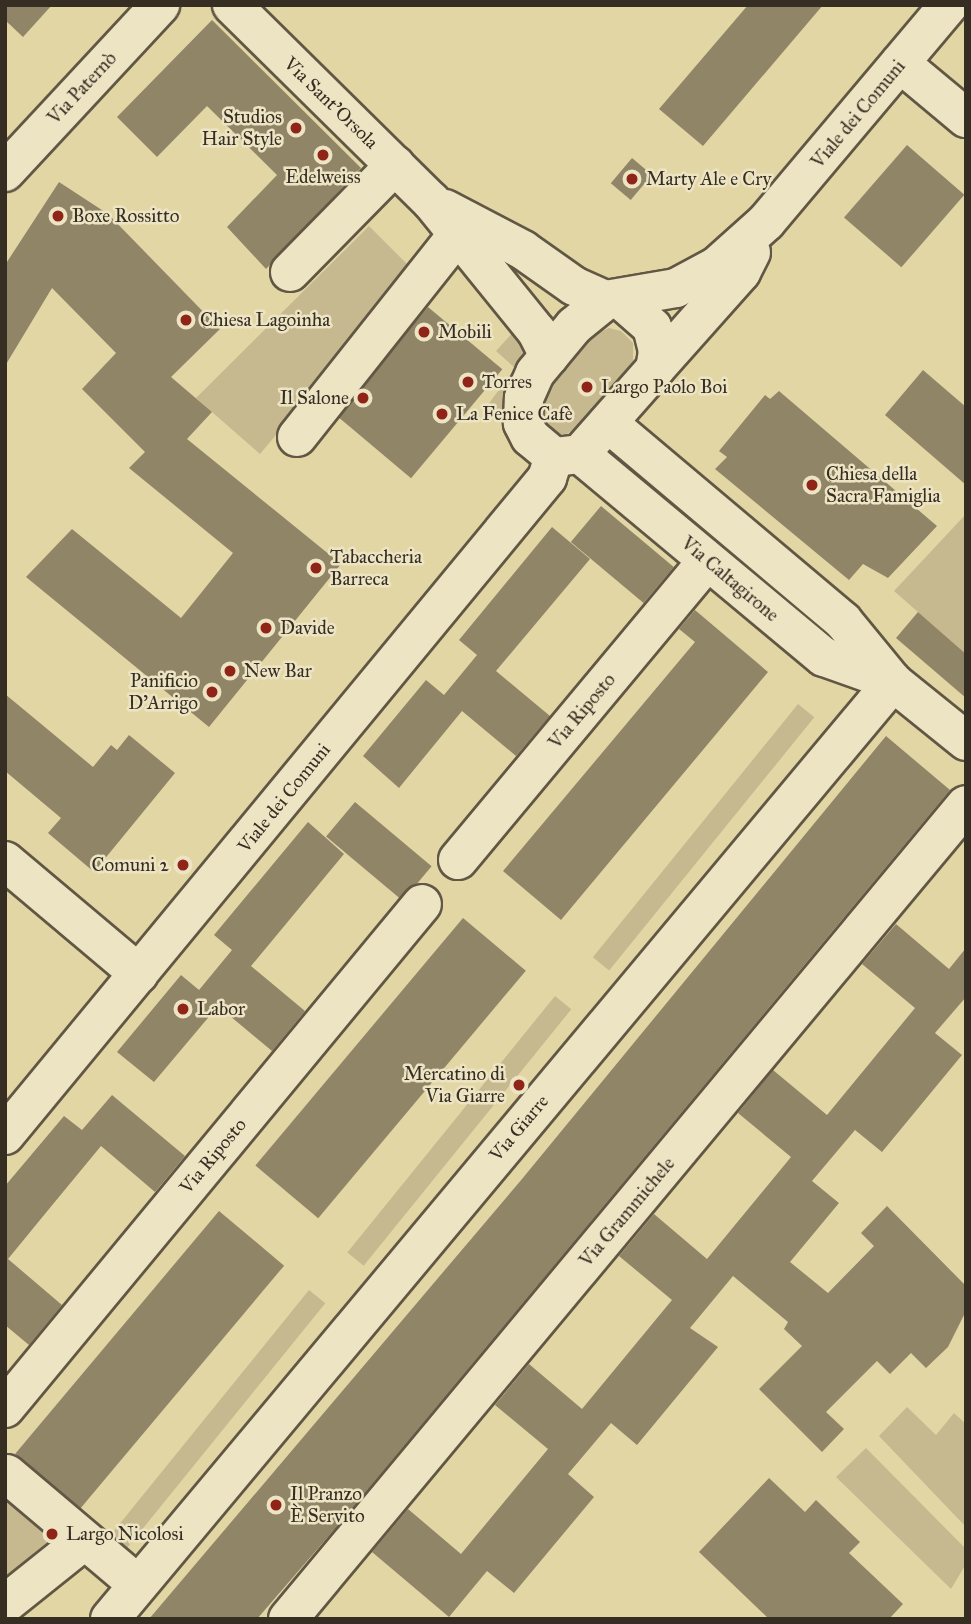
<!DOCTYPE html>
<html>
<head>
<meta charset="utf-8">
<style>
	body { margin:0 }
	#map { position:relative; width:971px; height:1624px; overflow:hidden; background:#e3d6a5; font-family:"IM FELL Great Primer",serif }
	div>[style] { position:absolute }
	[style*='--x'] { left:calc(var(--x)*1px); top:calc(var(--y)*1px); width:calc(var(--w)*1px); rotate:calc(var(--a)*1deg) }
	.green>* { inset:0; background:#c6b98f; transform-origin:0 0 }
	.building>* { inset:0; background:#908567; transform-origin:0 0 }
	.roads { filter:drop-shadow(2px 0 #615744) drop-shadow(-2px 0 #615744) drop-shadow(0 2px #615744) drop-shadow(0 -2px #615744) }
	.minor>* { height:38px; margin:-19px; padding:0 19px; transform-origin:19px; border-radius:19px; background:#ede4c4 }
	.dots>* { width:19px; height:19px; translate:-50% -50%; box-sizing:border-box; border:4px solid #ede4c4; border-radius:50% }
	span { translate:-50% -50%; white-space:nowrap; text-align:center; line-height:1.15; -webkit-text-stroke:5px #ede4c4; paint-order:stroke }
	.street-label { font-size:19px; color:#362d23 }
	.poi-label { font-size:19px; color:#362d23 }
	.right { translate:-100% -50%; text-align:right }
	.left { translate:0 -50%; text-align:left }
	.frame { position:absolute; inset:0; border:7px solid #362d23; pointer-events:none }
</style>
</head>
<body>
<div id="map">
	<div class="green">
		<i style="clip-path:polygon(369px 226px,414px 271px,260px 454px,196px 398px)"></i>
		<i style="clip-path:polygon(609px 328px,621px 331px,633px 343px,633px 368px,583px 426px,558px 438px,538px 415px,540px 400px,595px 334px)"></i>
		<i style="clip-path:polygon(515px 330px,527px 355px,506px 396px,503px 418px,487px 406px,515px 368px,496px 351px)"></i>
		<i style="clip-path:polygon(966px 514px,966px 654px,894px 591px)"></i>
		<i style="left:798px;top:704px;width:21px;height:326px;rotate:39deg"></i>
		<i style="left:555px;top:996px;width:21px;height:330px;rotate:39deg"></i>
		<i style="left:309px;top:1290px;width:21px;height:323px;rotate:39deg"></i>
		<i style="clip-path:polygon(907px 1407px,936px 1435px,954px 1413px,966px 1424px,966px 1527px,879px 1436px)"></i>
		<i style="clip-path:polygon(866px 1448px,964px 1547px,966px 1564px,951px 1589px,836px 1477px)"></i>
		<i style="clip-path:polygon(5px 1495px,54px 1536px,5px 1578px)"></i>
	</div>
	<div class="building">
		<i style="clip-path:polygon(5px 5px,52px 5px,23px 37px,5px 20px)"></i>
		<i style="clip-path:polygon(748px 5px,823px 5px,703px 146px,659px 109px)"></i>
		<i style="clip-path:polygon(212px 20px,361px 168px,266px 269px,227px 227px,277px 175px,207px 106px,157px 157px,117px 117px)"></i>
		<i style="left:907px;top:145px;width:76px;height:96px;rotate:41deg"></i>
		<i style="left:632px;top:158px;width:26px;height:33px;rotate:40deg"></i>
		<i style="clip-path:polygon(59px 182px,108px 214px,220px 329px,171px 377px,212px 412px,187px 439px,341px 564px,209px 727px,26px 577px,72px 529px,181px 618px,233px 553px,129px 468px,145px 452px,82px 389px,116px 353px,52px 288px,5px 366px,5px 265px)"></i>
		<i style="left:428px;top:307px;width:97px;height:142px;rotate:40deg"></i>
		<i style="clip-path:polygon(923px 370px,966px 407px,966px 485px,885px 415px)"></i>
		<i style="clip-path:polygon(779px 391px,937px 526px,888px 578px,863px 564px,849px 580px,715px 469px,727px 457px,719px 451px,765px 395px,770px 399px)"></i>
		<i style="left:601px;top:506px;width:95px;height:47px;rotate:40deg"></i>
		<i style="clip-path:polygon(552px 527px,590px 559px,496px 671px,550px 716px,516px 756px,462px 711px,399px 788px,363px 756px,426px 680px,444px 695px,477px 655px,459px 640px)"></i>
		<i style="clip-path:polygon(695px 610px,768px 672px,561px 920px,503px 871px,695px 642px,679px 629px)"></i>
		<i style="clip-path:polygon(918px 612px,966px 654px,966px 698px,896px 638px)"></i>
		<i style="clip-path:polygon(5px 694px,93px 767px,111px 745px,117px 750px,129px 735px,175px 773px,94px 872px,48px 833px,61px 818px,5px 771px)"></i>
		<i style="clip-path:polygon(886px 736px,950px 790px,339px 1524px,257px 1619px,149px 1619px,522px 1179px)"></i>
		<i style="left:355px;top:802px;width:100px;height:45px;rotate:40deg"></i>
		<i style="clip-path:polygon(308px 822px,344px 854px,251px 966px,305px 1011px,272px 1051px,218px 1006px,154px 1082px,117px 1052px,181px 975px,199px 990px,232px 950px,214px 935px)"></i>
		<i style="left:463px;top:918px;width:82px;height:323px;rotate:40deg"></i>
		<i style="clip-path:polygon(896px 924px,949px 969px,966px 948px,966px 997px,935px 1033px,962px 1055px,882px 1152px,855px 1130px,812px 1181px,839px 1203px,790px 1262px,828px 1293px,874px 1246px,861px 1233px,887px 1206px,966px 1286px,966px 1311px,948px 1347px,926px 1368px,911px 1353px,890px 1374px,877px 1361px,826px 1412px,844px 1429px,822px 1452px,759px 1389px,802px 1346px,784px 1329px,788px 1322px,733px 1276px,690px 1328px,718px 1347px,637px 1445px,611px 1423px,568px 1474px,594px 1497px,514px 1593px,487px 1571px,449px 1617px,372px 1552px,408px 1509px,461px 1554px,548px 1449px,495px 1405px,529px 1364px,582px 1409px,672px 1300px,619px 1256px,654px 1214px,707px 1259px,791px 1157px,738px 1113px,773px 1070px,827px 1115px,915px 1008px,862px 964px)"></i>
		<i style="clip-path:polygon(112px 1095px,185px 1156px,155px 1192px,101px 1146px,49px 1209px,8px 1259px,62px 1305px,29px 1345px,5px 1325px,5px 1186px,64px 1116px,82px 1130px)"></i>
		<i style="left:219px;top:1211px;width:85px;height:317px;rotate:40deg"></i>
		<i style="clip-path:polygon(769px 1478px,805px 1512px,816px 1500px,860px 1542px,849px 1553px,903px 1604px,889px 1619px,769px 1619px,699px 1552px)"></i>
	</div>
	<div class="roads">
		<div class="minor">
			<i style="--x:232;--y:5;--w:279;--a:44.6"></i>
			<i style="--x:431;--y:201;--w:169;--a:51"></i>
			<i style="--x:537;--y:332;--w:27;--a:63"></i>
			<i style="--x:900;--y:63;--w:86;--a:39.8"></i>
			<i style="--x:5;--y:172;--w:228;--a:-47.1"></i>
			<i style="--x:445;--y:209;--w:88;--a:27.7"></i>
			<i style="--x:523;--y:250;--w:62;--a:35.2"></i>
			<i style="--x:574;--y:286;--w:35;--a:24"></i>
			<i style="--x:290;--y:272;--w:150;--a:-45.5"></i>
			<i style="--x:620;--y:299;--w:43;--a:41.2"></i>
			<i style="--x:652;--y:327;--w:25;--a:76"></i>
			<i style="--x:658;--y:351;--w:18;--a:99"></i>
			<i style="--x:655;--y:369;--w:113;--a:131.4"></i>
			<i style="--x:580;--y:454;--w:26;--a:173"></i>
			<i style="--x:554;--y:457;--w:31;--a:-140"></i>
			<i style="--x:530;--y:437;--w:16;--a:-117"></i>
			<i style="--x:523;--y:423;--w:25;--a:-88"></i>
			<i style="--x:524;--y:398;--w:27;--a:-66"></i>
			<i style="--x:535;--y:373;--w:61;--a:-50.3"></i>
			<i style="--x:574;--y:326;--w:41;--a:-39.1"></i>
			<i style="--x:606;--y:300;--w:71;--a:-9.7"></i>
			<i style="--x:676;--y:288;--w:47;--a:-28.2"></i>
			<i style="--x:717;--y:266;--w:66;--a:-41.9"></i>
			<i style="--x:766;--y:222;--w:284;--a:-49.9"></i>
			<i style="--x:655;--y:369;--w:130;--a:-48.4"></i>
			<i style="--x:741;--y:272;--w:22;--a:-63"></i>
			<i style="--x:608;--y:423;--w:307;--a:40.1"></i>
			<i style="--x:843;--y:621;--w:79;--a:50.7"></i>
			<i style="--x:893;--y:682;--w:94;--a:38.9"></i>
			<i style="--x:297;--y:437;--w:275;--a:-51.6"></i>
			<i style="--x:580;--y:454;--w:317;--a:39.8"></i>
			<i style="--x:824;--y:657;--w:72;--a:19.4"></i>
			<i style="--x:458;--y:860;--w:389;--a:-50.2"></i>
			<i style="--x:5;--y:861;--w:175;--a:40.1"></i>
			<i style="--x:5;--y:1135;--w:852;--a:-50.48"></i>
			<i style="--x:547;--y:478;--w:22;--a:-72"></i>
			<i style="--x:5;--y:1408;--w:654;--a:-50.4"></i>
			<i style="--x:7;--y:1474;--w:170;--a:40.2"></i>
			<i style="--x:5;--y:1604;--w:102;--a:-38.7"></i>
			<i style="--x:110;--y:1619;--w:1221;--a:-50.12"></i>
			<i style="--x:288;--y:1619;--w:1059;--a:-50.21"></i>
		</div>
	</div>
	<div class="dots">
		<i style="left:296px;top:128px;background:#8f2418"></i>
		<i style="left:323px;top:155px;background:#8f2418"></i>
		<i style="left:632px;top:179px;background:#8f2418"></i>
		<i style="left:58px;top:216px;background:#8f2418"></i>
		<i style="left:186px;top:320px;background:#8f2418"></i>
		<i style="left:424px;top:332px;background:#8f2418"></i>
		<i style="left:468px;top:382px;background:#8f2418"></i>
		<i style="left:587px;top:387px;background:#8f2418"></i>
		<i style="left:363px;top:398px;background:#8f2418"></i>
		<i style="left:442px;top:414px;background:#8f2418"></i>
		<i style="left:812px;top:485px;background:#8f2418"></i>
		<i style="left:316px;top:568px;background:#8f2418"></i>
		<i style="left:266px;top:628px;background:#8f2418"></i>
		<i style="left:230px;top:671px;background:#8f2418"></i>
		<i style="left:212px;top:692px;background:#8f2418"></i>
		<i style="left:183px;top:865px;background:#8f2418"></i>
		<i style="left:183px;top:1009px;background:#8f2418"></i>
		<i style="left:519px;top:1085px;background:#8f2418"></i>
		<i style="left:276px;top:1505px;background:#8f2418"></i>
		<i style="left:52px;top:1534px;background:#8f2418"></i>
	</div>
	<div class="street-label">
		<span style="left:82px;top:88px;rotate:-47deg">Via Paternò</span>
		<span style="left:331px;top:103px;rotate:44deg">Via Sant'Orsola</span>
		<span style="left:858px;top:114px;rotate:-50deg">Viale dei Comuni</span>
		<span style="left:730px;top:579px;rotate:40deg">Via Caltagirone</span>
		<span style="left:582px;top:711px;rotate:-50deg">Via Riposto</span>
		<span style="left:284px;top:798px;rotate:-51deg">Viale dei Comuni</span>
		<span style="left:519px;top:1128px;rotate:-50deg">Via Giarre</span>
		<span style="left:213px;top:1156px;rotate:-50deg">Via Riposto</span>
		<span style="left:627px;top:1212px;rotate:-50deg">Via Grammichele</span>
	</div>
	<div class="poi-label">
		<span class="right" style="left:282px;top:128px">Studios<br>Hair Style</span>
		<span style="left:323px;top:177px">Edelweiss</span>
		<span class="left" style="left:646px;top:179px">Marty Ale e Cry</span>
		<span class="left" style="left:72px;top:216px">Boxe Rossitto</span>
		<span class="left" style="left:200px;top:320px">Chiesa Lagoinha</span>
		<span class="left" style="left:438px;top:332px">Mobili</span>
		<span class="left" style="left:482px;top:382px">Torres</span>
		<span class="left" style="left:601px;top:387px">Largo Paolo Boi</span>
		<span class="right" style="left:349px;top:398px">Il Salone</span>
		<span class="left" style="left:456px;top:414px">La Fenice Cafè</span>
		<span class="left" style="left:826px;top:485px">Chiesa della<br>Sacra Famiglia</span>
		<span class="left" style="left:330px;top:568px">Tabaccheria<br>Barreca</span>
		<span class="left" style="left:280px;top:628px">Davide</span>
		<span class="left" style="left:244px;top:671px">New Bar</span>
		<span class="right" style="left:198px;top:692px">Panificio<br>D'Arrigo</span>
		<span class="right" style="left:169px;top:865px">Comuni 2</span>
		<span class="left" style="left:197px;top:1009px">Labor</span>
		<span class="right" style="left:505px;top:1085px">Mercatino di<br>Via Giarre</span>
		<span class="left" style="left:290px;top:1505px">Il Pranzo<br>È Servito</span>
		<span class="left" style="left:66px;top:1534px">Largo Nicolosi</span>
	</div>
	<div class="frame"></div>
</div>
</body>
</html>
